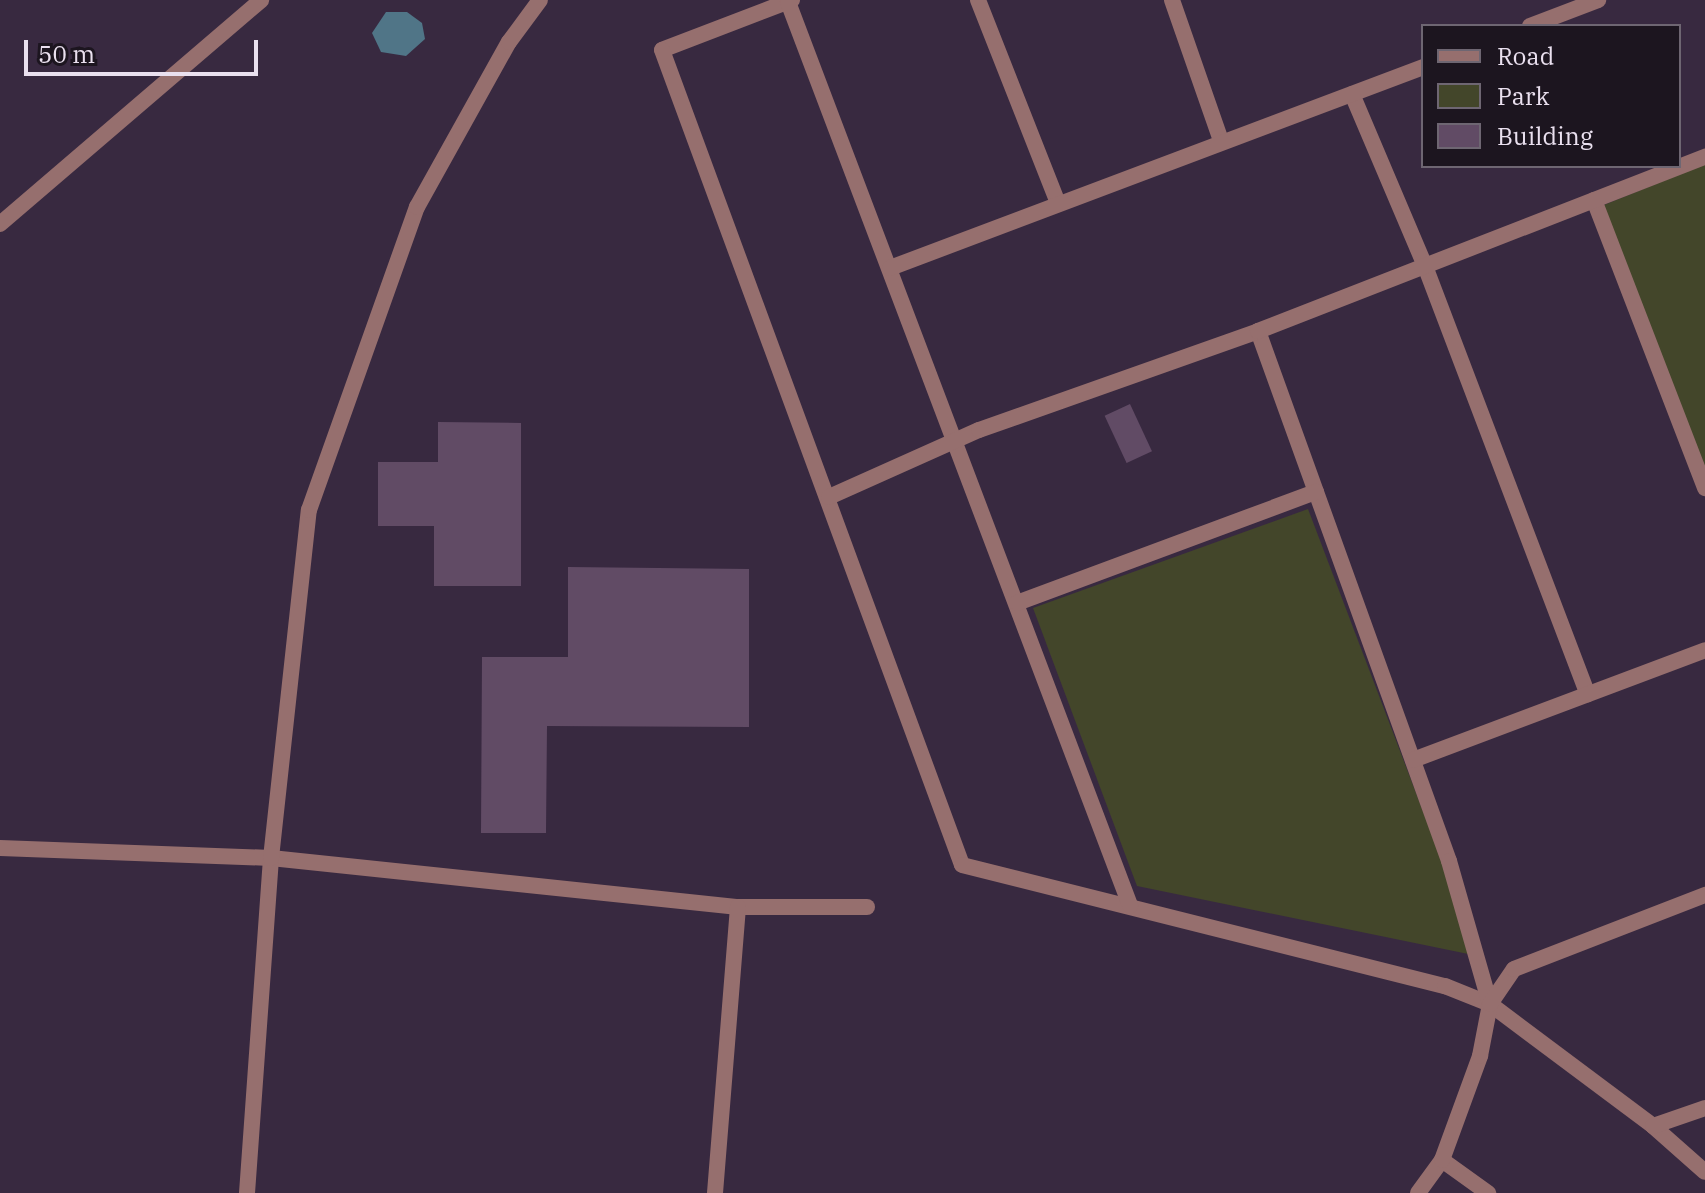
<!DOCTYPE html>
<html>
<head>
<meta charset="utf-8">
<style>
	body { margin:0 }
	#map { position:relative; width:1705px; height:1193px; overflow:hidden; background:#382940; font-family:"IBM Plex Serif",serif }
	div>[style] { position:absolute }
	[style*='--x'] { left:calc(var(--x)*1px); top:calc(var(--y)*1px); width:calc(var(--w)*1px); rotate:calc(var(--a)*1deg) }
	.green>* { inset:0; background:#43462a }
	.water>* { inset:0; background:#507587 }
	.building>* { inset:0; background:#614b65; transform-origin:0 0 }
	.service>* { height:16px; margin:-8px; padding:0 8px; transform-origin:8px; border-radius:8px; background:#966f6e }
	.minor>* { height:16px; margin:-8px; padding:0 8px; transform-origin:8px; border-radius:8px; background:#966f6e }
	span { translate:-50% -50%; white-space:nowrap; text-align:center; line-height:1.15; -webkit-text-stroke:7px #1c151f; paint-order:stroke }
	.legend { position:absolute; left:1421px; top:24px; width:260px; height:144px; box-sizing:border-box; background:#1c151f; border:2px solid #6e6672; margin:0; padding:10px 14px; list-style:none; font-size:24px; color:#eae0ef }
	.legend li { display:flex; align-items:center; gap:16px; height:40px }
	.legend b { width:40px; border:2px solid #6e6672 }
	.scale { position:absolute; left:24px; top:40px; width:234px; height:36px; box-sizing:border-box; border:4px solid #eae0ef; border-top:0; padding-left:10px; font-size:24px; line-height:28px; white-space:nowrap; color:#eae0ef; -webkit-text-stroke:6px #1c151f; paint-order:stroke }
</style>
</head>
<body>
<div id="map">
	<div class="green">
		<i style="clip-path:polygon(1705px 164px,1705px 476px,1599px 207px)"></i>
		<i style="clip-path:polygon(1308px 509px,1478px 956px,1137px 886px,1033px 608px)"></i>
	</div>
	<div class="water">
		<i style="clip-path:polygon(386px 12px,407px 12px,422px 23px,425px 39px,406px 56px,381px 52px,372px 33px)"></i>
	</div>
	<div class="building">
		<i style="left:1130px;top:404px;width:52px;height:28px;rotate:65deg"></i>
		<i style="clip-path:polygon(438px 422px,521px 423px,521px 586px,434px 586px,434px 526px,378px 526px,378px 462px,438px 462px)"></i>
		<i style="clip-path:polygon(568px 567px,749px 569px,749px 727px,547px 726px,546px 833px,481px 833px,482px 657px,568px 657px)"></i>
	</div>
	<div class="service">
		<i style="--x:0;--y:224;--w:344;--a:-40.6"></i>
		<i style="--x:0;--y:848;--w:271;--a:2.1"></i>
		<i style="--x:271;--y:858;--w:470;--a:6"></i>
		<i style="--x:738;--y:907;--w:129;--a:0"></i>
		<i style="--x:247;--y:1193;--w:336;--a:-85.9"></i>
		<i style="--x:271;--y:858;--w:350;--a:-83.8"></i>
		<i style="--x:309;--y:510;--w:322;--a:-70.4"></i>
		<i style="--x:417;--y:207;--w:189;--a:-60.9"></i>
		<i style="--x:509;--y:42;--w:52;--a:-53.6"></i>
		<i style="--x:715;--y:1193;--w:287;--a:-85.4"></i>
	</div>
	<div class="minor">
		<i style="--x:792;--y:0;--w:139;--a:159"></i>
		<i style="--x:662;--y:50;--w:868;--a:69.79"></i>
		<i style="--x:962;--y:865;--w:498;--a:14.1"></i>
		<i style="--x:1445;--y:986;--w:48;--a:21.8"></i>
		<i style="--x:1490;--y:1004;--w:204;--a:36.8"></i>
		<i style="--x:1653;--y:1126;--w:69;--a:41.5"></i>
		<i style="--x:978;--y:0;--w:218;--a:68.5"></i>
		<i style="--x:1172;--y:0;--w:149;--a:70.8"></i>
		<i style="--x:788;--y:2;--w:966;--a:69.26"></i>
		<i style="--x:1530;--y:26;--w:73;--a:-20.9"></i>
		<i style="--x:1352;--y:94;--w:187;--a:67"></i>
		<i style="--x:1425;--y:266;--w:458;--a:69.2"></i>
		<i style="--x:1594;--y:200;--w:309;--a:68.9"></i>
		<i style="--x:890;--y:268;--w:570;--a:-20.66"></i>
		<i style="--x:1258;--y:331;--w:563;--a:70.18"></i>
		<i style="--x:1449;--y:861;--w:149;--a:74"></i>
		<i style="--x:829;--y:497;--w:164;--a:-24.1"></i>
		<i style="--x:979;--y:430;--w:296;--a:-19.5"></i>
		<i style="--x:1258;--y:331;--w:480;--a:-21.3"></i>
		<i style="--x:1017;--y:603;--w:319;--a:-20.4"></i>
		<i style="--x:1413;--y:760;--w:312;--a:-20.6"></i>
		<i style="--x:1653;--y:1126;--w:55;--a:-19.1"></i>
		<i style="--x:1442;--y:1160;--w:57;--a:35.7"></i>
		<i style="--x:1418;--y:1193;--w:41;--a:-54"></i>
		<i style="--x:1442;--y:1160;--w:111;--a:-69.9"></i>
		<i style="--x:1480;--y:1056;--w:53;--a:-79.1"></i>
		<i style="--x:1490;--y:1004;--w:42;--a:-55.6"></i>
		<i style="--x:1514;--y:969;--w:205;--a:-21.2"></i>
	</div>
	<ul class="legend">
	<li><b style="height:10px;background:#966f6e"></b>Road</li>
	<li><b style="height:22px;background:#43462a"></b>Park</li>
	<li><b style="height:22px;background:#614b65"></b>Building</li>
	</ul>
	<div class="scale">50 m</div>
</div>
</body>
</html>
